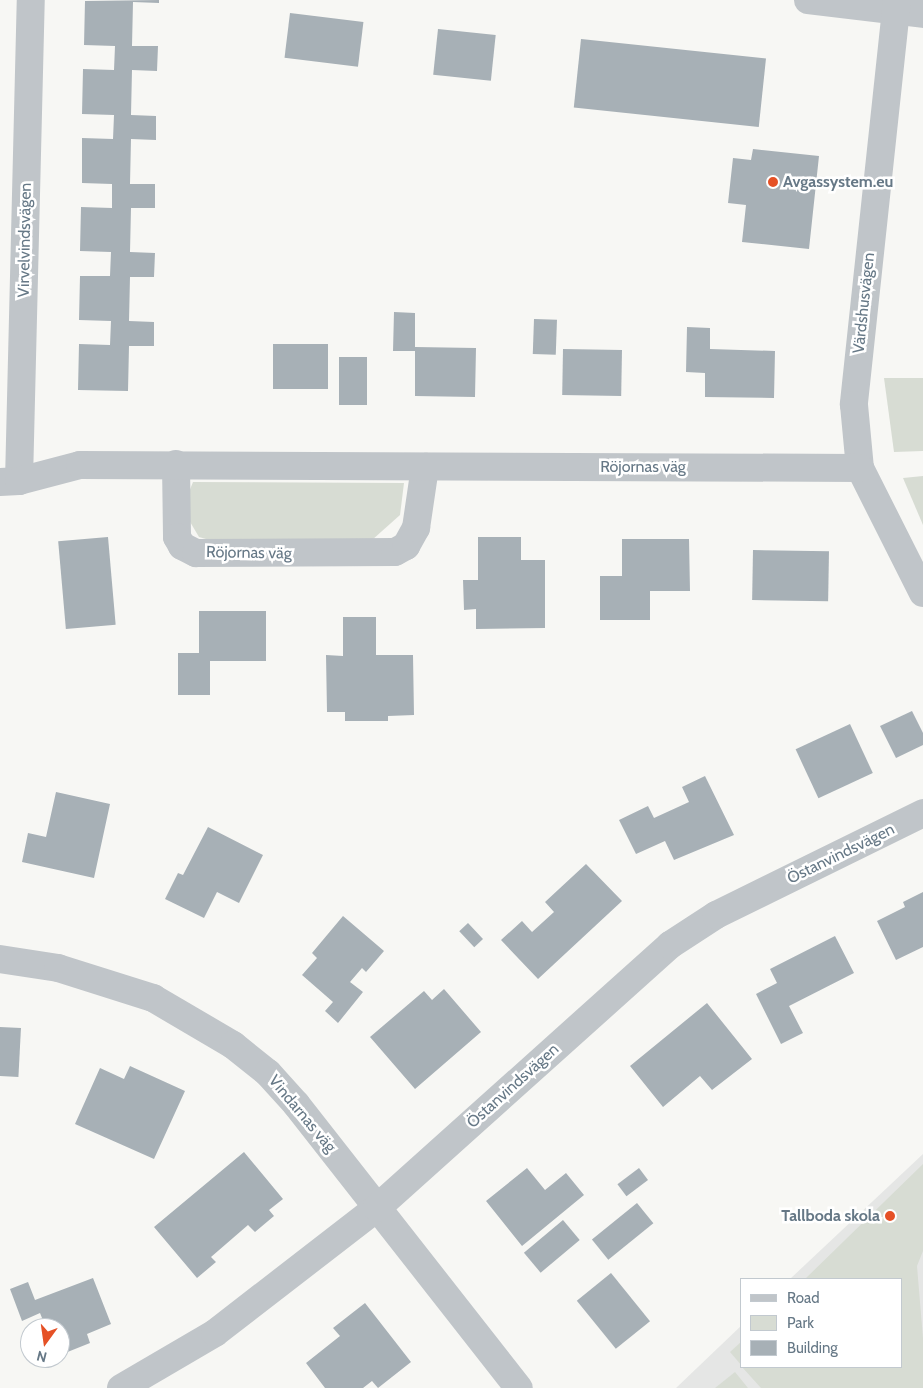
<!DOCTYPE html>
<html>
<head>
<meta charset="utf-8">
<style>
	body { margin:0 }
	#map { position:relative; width:923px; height:1388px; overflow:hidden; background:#f7f7f4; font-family:Cabin,sans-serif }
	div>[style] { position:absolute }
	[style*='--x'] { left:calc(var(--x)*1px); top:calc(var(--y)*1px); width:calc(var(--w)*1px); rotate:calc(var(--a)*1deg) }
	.built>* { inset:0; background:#e5e6e5 }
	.green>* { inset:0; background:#d7dcd3 }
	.building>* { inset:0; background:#a7b0b6; transform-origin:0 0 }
	.street>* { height:28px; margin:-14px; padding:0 14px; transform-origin:14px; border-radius:14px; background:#c0c5c9 }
	.dots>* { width:14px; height:14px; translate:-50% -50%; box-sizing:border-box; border:2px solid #fff; border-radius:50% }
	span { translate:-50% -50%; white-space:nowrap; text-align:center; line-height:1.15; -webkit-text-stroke:5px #fff; paint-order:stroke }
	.poi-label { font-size:16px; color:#667886; font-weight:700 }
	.left { translate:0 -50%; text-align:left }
	.right { translate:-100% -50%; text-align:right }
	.street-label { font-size:16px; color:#667886 }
	.legend { position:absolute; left:740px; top:1278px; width:162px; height:90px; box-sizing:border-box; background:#fff; border:1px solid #c2c9cf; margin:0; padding:6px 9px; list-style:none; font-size:15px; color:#667886 }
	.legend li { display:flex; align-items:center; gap:10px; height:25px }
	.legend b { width:25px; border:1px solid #c2c9cf }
	.north { position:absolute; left:20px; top:1318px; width:50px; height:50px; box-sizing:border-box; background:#fff; border:1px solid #c2c9cf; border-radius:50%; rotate:194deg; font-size:14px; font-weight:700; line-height:20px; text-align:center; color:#667886 }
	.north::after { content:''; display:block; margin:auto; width:18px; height:22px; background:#e55126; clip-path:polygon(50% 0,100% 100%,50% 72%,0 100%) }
</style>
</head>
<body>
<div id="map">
	<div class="built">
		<i style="clip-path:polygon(923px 1154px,923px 1388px,676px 1388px,742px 1325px,742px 1367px,902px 1367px,902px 1279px,790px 1279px)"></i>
	</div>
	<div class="green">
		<i style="clip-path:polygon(884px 378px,923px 378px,923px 451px,894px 452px)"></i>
		<i style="clip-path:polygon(923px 476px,923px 525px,903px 478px)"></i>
		<i style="clip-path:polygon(193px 482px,404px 483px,400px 515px,372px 540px,213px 541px,199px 537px,186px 515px,189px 492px)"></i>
		<i style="clip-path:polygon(923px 1164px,923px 1251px,917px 1266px,923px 1338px,923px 1388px,761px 1388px,742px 1367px,902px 1367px,902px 1279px,805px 1279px)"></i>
		<i style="clip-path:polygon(742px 1341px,742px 1366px,730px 1352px)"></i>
		<i style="clip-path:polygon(735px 1372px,748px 1388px,715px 1388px)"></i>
	</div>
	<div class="building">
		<i style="clip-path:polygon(159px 0,159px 3px,133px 2px,132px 46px,158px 46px,157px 71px,132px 70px,131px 115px,156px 116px,156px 140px,131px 139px,130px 184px,155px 184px,155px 208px,131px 208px,130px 252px,155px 253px,154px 277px,130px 277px,129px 321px,154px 322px,154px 346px,129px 346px,128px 391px,78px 390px,79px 344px,110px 345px,111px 321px,79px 320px,80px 276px,110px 276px,111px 252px,80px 251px,81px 207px,112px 208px,112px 184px,82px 183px,82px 138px,113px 139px,114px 115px,82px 114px,83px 69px,114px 70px,115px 46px,84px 45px,85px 1px)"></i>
		<i style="left:290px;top:13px;width:74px;height:45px;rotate:7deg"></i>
		<i style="left:438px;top:29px;width:58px;height:46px;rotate:6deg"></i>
		<i style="left:581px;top:39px;width:186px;height:69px;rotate:6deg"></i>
		<i style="clip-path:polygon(753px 149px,819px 156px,809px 249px,742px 242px,746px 205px,728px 203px,733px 158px,751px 160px)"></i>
		<i style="clip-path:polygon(394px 312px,415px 313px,415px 347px,476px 348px,475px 397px,415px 396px,415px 351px,393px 351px)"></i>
		<i style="left:534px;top:319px;width:23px;height:35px;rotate:2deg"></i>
		<i style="clip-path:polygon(687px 327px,710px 328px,710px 349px,775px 351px,774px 398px,705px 397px,705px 373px,686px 372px)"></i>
		<i style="left:273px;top:344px;width:55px;height:45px"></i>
		<i style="left:563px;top:349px;width:59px;height:46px;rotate:1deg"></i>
		<i style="left:339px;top:357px;width:28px;height:48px"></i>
		<i style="left:108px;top:537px;width:88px;height:50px;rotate:85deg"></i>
		<i style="clip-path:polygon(478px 537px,521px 537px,521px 560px,545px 560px,545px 628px,476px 629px,476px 609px,464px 610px,463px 580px,478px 580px)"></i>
		<i style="clip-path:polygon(622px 539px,689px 539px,690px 591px,650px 591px,650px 620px,600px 620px,600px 576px,622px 576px)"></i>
		<i style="left:753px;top:550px;width:76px;height:50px;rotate:1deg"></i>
		<i style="clip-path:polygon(199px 611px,266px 611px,266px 661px,210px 661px,210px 695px,178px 695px,178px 653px,199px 653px)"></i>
		<i style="clip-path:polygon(343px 617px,376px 617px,376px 655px,413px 655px,414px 715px,388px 716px,388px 721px,345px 721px,345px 712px,327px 712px,326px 655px,343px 656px)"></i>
		<i style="clip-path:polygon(912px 711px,923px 733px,923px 745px,896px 758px,880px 726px)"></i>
		<i style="left:850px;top:724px;width:54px;height:60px;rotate:65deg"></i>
		<i style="clip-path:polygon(705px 776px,734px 835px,674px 860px,665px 841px,636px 854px,619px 820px,648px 806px,654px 818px,689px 802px,682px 787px)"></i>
		<i style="clip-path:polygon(56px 792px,110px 804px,94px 878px,22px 862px,28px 833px,46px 837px)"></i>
		<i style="clip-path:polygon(208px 827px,263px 855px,239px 903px,217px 892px,204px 918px,165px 899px,178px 873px,183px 875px)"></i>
		<i style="clip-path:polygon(586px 864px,622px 901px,538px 979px,501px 940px,522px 921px,532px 932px,554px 912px,545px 902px)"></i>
		<i style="clip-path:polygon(923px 892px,923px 947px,896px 960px,877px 921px,905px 907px,903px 902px)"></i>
		<i style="clip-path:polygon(343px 916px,384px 951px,366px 972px,362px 968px,350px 982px,363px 992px,338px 1023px,325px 1011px,333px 1002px,302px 975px,317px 958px,312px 953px)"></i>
		<i style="left:468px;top:923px;width:22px;height:12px;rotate:47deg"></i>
		<i style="clip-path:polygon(835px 936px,854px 973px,789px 1006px,803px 1033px,781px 1044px,756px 994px,777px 983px,770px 969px)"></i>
		<i style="clip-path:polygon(444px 989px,481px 1032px,415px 1089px,370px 1037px,424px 991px,432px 1000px)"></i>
		<i style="clip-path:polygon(707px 1003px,752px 1059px,712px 1090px,700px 1076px,663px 1107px,630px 1066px)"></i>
		<i style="left:0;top:1027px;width:21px;height:49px;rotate:3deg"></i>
		<i style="clip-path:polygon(130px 1066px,185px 1091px,154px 1159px,75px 1124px,100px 1068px,124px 1079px)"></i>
		<i style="clip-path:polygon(244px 1152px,283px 1199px,269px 1210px,274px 1216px,255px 1232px,248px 1225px,211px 1257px,216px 1262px,197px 1278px,154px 1227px)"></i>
		<i style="clip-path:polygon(527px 1168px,545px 1190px,566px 1173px,584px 1195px,522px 1246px,486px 1201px)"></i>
		<i style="left:639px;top:1168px;width:15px;height:27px;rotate:53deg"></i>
		<i style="left:637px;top:1203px;width:26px;height:58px;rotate:51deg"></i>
		<i style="left:563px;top:1220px;width:26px;height:51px;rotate:50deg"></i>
		<i style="left:611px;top:1273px;width:62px;height:44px;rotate:51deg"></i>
		<i style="clip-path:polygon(93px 1278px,111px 1324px,87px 1334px,90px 1343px,60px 1355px,60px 1328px,46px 1328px,40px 1313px,22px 1321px,10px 1289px,28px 1282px,35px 1300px)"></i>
		<i style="clip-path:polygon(365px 1303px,411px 1362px,378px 1388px,372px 1381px,363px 1388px,325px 1388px,306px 1363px,340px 1336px,333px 1328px)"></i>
	</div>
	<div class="street">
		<i style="--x:808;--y:0;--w:116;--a:6.9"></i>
		<i style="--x:897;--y:0;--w:407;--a:96.1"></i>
		<i style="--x:854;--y:405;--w:63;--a:84.6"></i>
		<i style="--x:860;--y:468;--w:140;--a:63.3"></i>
		<i style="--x:176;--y:464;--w:73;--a:89.2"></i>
		<i style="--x:177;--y:537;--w:10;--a:61"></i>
		<i style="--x:182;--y:546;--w:16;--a:27"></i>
		<i style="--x:196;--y:553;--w:199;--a:-0.3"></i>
		<i style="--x:395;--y:552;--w:13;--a:-29"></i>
		<i style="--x:406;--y:546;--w:21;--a:-61"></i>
		<i style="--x:416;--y:528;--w:62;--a:-81.6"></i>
		<i style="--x:19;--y:481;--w:481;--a:-88.6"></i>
		<i style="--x:0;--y:482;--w:19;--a:-3"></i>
		<i style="--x:19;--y:481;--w:63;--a:-14.7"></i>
		<i style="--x:80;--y:465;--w:780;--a:0.22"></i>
		<i style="--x:0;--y:959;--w:59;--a:8.8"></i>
		<i style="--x:58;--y:968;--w:100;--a:17.5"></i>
		<i style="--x:153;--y:998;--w:93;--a:30.4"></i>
		<i style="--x:233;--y:1045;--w:45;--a:38.7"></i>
		<i style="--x:268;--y:1073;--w:42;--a:47.9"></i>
		<i style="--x:296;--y:1104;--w:361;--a:51.9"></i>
		<i style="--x:121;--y:1388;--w:109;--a:-30.3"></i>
		<i style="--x:215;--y:1333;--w:205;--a:-37.7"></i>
		<i style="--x:377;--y:1208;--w:394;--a:-41.9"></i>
		<i style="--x:670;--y:945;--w:55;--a:-33.1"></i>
		<i style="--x:716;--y:915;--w:231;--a:-26.2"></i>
	</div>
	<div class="dots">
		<i style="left:773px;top:182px;background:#e55126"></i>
		<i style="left:890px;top:1216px;background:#e55126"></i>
	</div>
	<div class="poi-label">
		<span class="left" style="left:783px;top:182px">Avgassystem.eu</span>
		<span class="right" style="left:880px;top:1216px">Tallboda skola</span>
	</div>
	<div class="street-label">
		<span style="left:25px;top:240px;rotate:-89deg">Virvelvindsvägen</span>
		<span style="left:864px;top:303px;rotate:-84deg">Värdshusvägen</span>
		<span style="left:643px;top:467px">Röjornas väg</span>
		<span style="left:249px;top:553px;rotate:1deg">Röjornas väg</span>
		<span style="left:841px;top:854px;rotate:-26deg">Östanvindsvägen</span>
		<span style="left:513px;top:1086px;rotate:-42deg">Östanvindsvägen</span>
		<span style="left:302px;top:1114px;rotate:50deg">Vindarnas väg</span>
	</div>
	<ul class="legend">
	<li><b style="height:6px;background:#c0c5c9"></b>Road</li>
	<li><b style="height:14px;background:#d7dcd3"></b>Park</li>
	<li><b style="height:14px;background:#a7b0b6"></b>Building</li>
	</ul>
	<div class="north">N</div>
</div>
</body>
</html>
